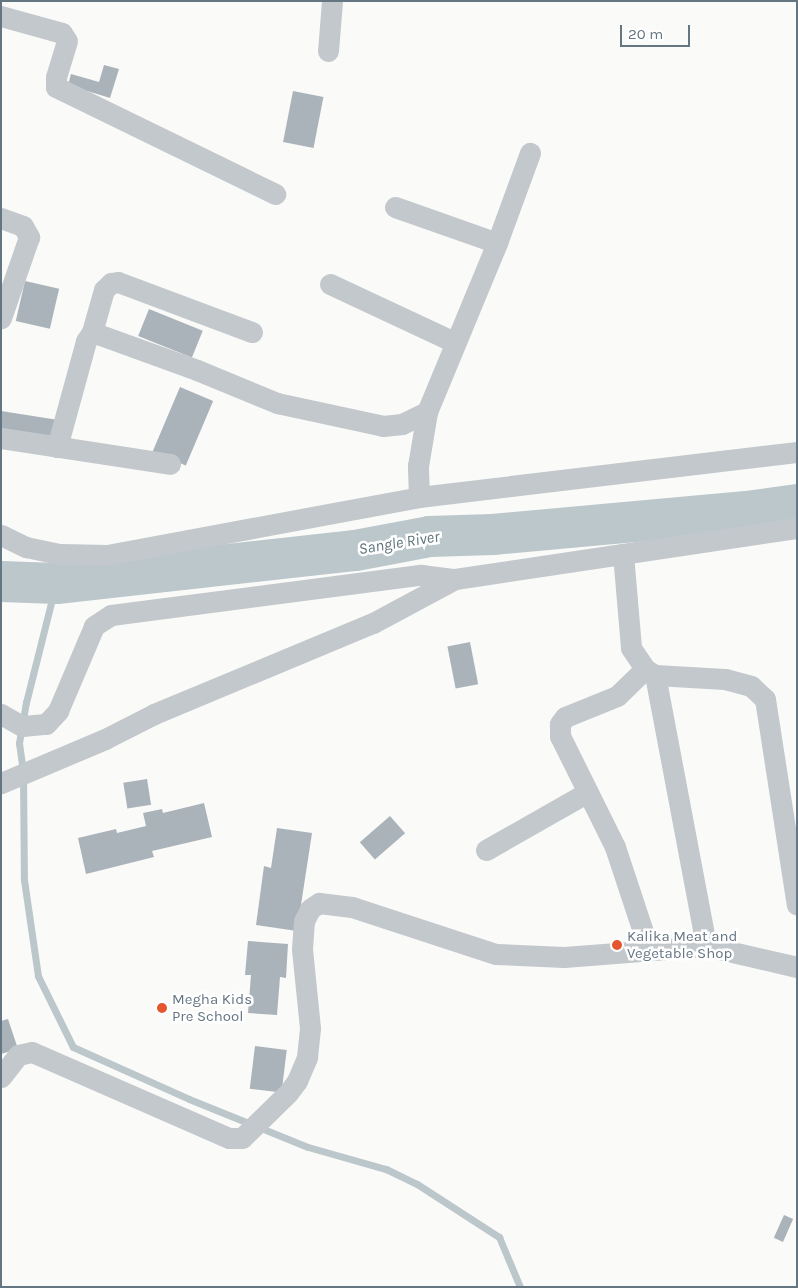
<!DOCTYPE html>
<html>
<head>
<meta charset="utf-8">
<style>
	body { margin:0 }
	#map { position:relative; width:798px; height:1288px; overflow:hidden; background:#fafaf8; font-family:Karla,sans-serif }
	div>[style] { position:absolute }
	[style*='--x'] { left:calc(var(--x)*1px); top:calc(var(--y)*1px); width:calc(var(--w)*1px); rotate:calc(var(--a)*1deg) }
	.stream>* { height:7px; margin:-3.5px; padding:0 3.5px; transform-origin:3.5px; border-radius:3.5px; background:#bbc7cb }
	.river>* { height:41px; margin:-20.5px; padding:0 20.5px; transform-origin:20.5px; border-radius:20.5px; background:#bbc7cb }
	.building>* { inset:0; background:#aab3b9; transform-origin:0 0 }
	.minor>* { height:21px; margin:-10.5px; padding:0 10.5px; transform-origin:10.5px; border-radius:10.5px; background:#c3c8cc }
	.dots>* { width:14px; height:14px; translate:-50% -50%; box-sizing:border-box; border:2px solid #fff; border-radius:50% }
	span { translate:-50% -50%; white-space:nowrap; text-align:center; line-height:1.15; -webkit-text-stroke:5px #fff; paint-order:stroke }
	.poi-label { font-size:15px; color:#657683 }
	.left { translate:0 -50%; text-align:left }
	.water-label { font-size:16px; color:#60757c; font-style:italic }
	.frame { position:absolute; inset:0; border:2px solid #657683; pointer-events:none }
	.scale { position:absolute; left:620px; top:25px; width:70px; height:22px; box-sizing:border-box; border:2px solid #657683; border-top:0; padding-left:6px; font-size:15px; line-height:18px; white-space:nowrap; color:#657683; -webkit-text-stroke:4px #fff; paint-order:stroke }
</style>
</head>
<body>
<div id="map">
	<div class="stream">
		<i style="--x:56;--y:583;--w:123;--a:104.1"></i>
		<i style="--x:26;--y:702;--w:42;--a:99.7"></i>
		<i style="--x:19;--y:743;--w:30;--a:82"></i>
		<i style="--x:23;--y:773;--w:107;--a:89.5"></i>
		<i style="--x:24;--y:880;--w:97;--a:81.7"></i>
		<i style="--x:38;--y:976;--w:79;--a:63.8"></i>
		<i style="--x:73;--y:1047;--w:127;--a:24.1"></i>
		<i style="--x:189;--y:1099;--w:128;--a:22"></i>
		<i style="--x:308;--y:1147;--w:81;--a:15.8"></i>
		<i style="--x:386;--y:1169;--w:34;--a:26"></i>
		<i style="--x:417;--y:1184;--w:98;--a:32.9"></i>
		<i style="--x:499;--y:1237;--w:54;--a:67.2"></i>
	</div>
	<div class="river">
		<i style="--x:1;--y:581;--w:55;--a:2.1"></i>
		<i style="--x:56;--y:583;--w:301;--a:-6.3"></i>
		<i style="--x:355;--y:550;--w:75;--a:-10.7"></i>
		<i style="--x:429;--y:536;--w:63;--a:-1.8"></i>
		<i style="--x:492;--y:534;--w:255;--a:-5.2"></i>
		<i style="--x:746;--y:511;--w:51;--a:-7.8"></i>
	</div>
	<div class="building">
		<i style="clip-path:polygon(104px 65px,119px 69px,110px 98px,68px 85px,71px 74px,99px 82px)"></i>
		<i style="left:293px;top:91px;width:31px;height:52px;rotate:11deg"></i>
		<i style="left:25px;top:281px;width:35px;height:41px;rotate:13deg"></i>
		<i style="left:149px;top:309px;width:58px;height:29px;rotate:22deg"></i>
		<i style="left:180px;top:387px;width:36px;height:70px;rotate:23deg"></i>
		<i style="left:1px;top:411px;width:55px;height:24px;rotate:9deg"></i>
		<i style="left:470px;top:642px;width:43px;height:23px;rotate:79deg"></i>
		<i style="left:147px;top:779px;width:26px;height:24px;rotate:81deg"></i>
		<i style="clip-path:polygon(204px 803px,212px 837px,152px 851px,154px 857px,86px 874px,78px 838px,116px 829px,117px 833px,146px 826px,143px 813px,162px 809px,163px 813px)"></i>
		<i style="left:390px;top:816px;width:23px;height:40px;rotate:49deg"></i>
		<i style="clip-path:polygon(277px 828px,312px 833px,297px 931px,256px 925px,264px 866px,271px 868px)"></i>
		<i style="clip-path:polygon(248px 941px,288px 944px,286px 978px,280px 977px,277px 1015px,248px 1013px,251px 975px,245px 975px)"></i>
		<i style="clip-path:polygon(8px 1019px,18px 1049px,1px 1054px,1px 1021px)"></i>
		<i style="left:255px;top:1046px;width:32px;height:43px;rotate:7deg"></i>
		<i style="left:784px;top:1215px;width:10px;height:25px;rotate:24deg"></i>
	</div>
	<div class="minor">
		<i style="--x:1;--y:16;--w:63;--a:15.6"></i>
		<i style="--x:62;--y:33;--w:9;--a:58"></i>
		<i style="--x:67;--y:41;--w:38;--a:107"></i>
		<i style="--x:56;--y:77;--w:10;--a:90"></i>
		<i style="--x:56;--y:87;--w:244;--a:26"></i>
		<i style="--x:328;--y:51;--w:50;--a:-85.4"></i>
		<i style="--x:395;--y:207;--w:108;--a:19.4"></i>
		<i style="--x:1;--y:218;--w:23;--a:20"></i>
		<i style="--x:23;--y:226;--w:13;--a:61"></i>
		<i style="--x:29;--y:237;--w:86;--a:109.1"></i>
		<i style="--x:330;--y:284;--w:137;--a:25.1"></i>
		<i style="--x:92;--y:332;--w:44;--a:-74.1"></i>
		<i style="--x:104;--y:290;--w:10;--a:-45"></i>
		<i style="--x:111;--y:283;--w:7;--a:-8"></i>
		<i style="--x:118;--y:282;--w:143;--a:20.5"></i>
		<i style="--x:1;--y:438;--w:171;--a:8.7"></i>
		<i style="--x:57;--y:447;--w:110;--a:-74.7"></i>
		<i style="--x:86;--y:341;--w:11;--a:-56"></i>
		<i style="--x:92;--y:332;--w:112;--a:19.9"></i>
		<i style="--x:197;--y:370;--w:87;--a:22.4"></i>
		<i style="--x:277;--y:403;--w:108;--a:12.2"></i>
		<i style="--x:383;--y:426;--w:19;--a:-6"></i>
		<i style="--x:402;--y:424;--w:28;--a:-26"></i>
		<i style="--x:419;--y:497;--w:31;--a:-92"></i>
		<i style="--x:418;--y:466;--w:55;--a:-80.5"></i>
		<i style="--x:427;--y:412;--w:183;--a:-67.5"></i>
		<i style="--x:497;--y:243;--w:96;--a:-69.9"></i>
		<i style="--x:1;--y:535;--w:28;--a:26"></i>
		<i style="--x:26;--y:547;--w:35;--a:12"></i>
		<i style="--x:60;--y:554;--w:47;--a:1.2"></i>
		<i style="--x:107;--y:555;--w:317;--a:-10.5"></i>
		<i style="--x:419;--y:497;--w:381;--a:-6.8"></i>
		<i style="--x:623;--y:554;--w:94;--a:85.1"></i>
		<i style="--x:631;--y:648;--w:25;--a:56"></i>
		<i style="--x:645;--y:669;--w:12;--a:31"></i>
		<i style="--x:655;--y:675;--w:70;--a:3.3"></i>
		<i style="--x:725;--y:679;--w:27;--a:15"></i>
		<i style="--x:751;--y:686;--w:19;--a:43"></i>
		<i style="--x:765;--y:699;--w:208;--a:81.2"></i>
		<i style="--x:645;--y:669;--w:39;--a:136"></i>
		<i style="--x:617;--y:696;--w:56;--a:158"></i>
		<i style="--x:565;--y:717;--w:9;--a:126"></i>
		<i style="--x:560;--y:724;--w:12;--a:90"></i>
		<i style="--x:560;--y:736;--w:124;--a:63.6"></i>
		<i style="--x:615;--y:847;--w:108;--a:71.7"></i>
		<i style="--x:655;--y:675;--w:276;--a:79.3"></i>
		<i style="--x:1;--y:714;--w:24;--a:30"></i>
		<i style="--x:22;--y:726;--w:24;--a:-5"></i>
		<i style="--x:46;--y:724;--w:18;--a:-47"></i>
		<i style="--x:58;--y:711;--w:92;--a:-67"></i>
		<i style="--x:94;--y:626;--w:20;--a:-33"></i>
		<i style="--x:111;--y:615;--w:313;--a:-7.4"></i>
		<i style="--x:421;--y:575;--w:34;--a:7"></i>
		<i style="--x:1;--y:783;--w:113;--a:-22.9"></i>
		<i style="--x:105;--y:739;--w:55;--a:-27"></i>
		<i style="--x:154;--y:714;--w:237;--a:-22.6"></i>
		<i style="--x:373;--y:623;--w:93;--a:-28.2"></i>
		<i style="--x:455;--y:579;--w:346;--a:-8.5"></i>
		<i style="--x:486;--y:850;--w:117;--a:-29.6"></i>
		<i style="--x:1;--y:1077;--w:28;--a:-52"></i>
		<i style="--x:18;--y:1055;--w:14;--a:-12"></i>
		<i style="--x:32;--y:1052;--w:215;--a:23.6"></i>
		<i style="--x:229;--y:1138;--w:13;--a:0"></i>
		<i style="--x:242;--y:1138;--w:64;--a:-44.4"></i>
		<i style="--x:288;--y:1093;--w:15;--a:-53"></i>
		<i style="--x:297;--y:1081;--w:26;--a:-67"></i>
		<i style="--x:307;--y:1057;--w:29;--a:-84"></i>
		<i style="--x:310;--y:1028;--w:79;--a:-95.8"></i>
		<i style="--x:302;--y:949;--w:28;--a:-86"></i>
		<i style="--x:304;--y:921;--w:13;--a:-63"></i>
		<i style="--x:310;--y:909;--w:11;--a:-34"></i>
		<i style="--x:319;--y:903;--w:33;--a:7"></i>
		<i style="--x:352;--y:907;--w:151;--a:18.1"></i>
		<i style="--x:496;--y:954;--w:68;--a:2.5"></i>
		<i style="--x:564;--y:957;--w:142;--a:-4.4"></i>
		<i style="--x:706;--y:946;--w:93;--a:13"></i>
	</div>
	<div class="dots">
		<i style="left:617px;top:945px;background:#e4572e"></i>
		<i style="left:162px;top:1008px;background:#e4572e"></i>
	</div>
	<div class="poi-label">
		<span class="left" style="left:627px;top:945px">Kalika Meat and<br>Vegetable Shop</span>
		<span class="left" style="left:172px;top:1008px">Megha Kids<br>Pre School</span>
	</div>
	<div class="water-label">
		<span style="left:399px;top:543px;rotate:-9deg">Sangle River</span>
	</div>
	<div class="frame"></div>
	<div class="scale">20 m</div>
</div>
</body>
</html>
